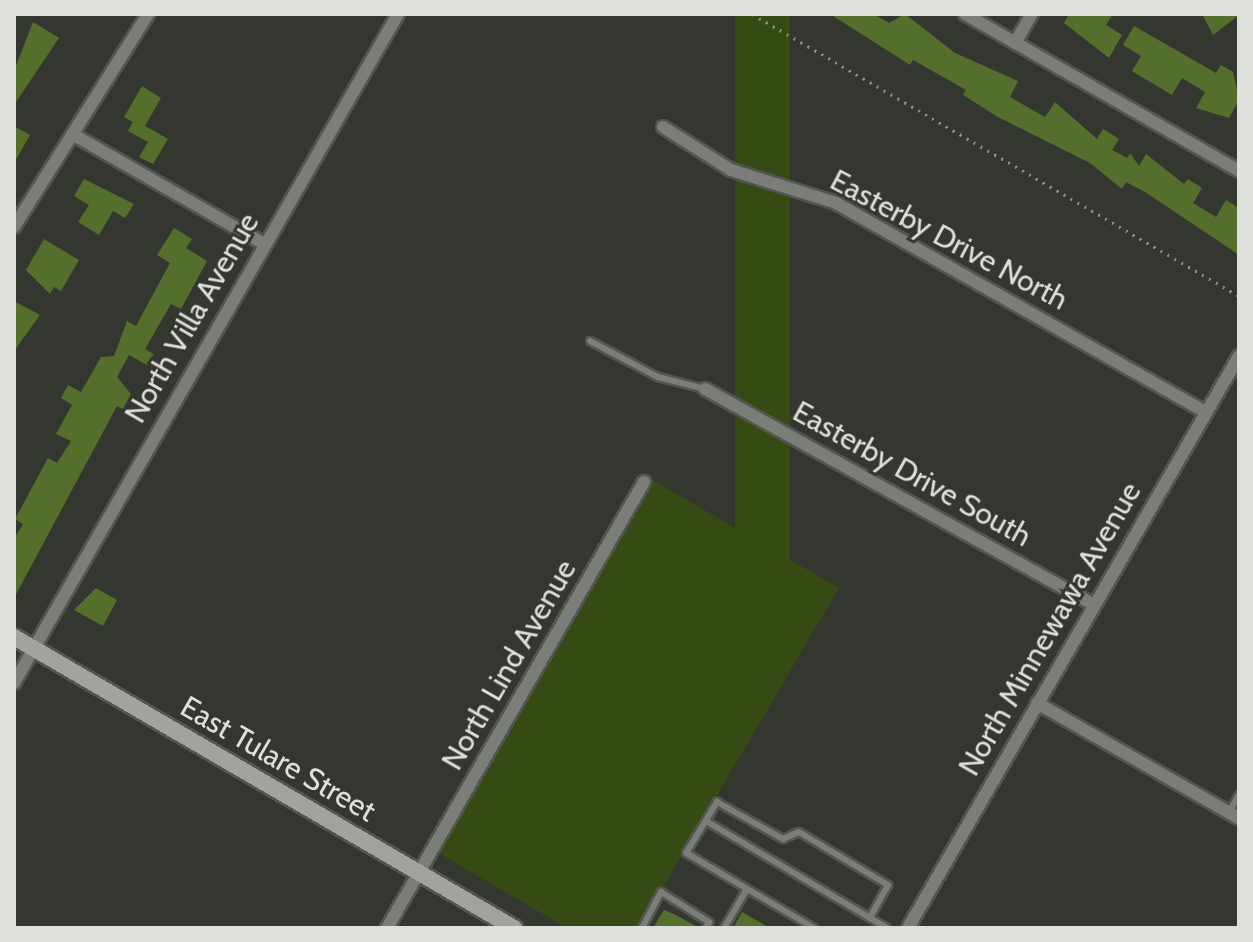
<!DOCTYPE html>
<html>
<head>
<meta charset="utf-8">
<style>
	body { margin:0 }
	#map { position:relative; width:1253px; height:942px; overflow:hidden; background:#343730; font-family:Cabin,sans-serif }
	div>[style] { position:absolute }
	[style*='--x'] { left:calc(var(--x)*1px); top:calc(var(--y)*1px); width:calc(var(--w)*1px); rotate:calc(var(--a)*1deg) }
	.green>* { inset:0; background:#354b13; transform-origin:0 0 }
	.building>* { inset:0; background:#546f2c }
	.path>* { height:3px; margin-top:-1.5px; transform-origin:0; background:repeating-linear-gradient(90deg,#8e908b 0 2px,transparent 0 8px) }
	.roads { filter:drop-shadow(2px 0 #53554f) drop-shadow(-2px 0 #53554f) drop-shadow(0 2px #53554f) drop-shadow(0 -2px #53554f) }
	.lane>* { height:6px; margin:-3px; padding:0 3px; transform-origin:3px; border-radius:3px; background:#7b7d79 }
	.street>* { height:12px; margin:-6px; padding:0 6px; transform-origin:6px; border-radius:6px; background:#7b7d79 }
	.secondary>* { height:16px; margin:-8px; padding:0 8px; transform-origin:8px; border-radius:8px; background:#a1a49e }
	span { translate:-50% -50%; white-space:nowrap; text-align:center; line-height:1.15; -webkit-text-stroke:6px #343730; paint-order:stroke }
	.street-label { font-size:30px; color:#dee0dc }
	.frame { position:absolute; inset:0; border:16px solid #dee0dc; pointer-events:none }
</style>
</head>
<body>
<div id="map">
	<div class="green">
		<i style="left:735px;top:14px;width:55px;height:583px"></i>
		<i style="clip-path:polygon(651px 479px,839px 588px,639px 928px,567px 928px,433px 850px)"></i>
	</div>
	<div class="building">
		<i style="clip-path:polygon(830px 14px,873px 14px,889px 23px,905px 14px,955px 53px,1018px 81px,1010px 97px,1045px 117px,1055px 102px,1097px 139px,1103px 129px,1119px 139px,1112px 150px,1127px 158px,1130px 153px,1139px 166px,1146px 154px,1184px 184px,1188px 179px,1202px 188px,1193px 203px,1216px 217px,1226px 200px,1239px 208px,1239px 255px,1145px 192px,1126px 182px,1122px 189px,1090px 163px,998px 117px,963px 95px,966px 90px,913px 60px,910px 65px)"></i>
		<i style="clip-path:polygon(1069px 14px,1113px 14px,1106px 25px,1122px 35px,1109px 58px,1064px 23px)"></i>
		<i style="clip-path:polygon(1202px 14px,1239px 14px,1239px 15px,1213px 35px)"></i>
		<i style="clip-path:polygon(33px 22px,59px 38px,14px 105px,14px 71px)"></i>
		<i style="clip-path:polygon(1134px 26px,1216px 73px,1221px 65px,1233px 72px,1239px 100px,1229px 118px,1196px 108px,1205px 92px,1182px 78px,1172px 95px,1132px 71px,1141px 56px,1123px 45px)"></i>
		<i style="clip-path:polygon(142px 86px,161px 98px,145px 126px,168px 139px,153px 164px,139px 157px,148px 142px,128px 131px,133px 122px,124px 117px)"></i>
		<i style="clip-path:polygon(14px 126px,30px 135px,14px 163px)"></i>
		<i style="clip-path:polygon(84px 179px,134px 204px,125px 218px,113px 211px,99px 235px,78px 222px,89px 205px,74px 196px)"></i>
		<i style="clip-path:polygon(174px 228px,192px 239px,186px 248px,207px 261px,181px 309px,171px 304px,145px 349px,154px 354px,147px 365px,129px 355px,117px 377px,131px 394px,123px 409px,117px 406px,14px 598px,14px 539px,23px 524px,15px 519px,48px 458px,57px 463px,71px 441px,56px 434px,72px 405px,61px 398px,68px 385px,81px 392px,101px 357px,114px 356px,127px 321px,136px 326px,170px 263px,157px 255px)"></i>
		<i style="clip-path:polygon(44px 239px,79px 260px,61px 291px,54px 287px,50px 294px,26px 270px)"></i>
		<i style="clip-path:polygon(14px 301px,40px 315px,14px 351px)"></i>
		<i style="clip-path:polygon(96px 588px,117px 600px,103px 626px,74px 610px)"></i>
		<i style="clip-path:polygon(664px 910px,676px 915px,699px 928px,653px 928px)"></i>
		<i style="clip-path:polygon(742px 912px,770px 928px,733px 928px)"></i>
	</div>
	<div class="path">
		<i style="--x:752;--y:14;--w:563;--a:30.07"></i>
	</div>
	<div class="roads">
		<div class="lane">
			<i style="--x:590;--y:341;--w:77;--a:27.9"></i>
			<i style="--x:658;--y:377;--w:49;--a:14.3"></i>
			<i style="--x:1229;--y:812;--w:20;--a:-60"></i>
			<i style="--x:706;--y:821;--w:210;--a:30.6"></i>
			<i style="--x:642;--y:928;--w:41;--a:-62.2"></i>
			<i style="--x:661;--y:892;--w:57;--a:32"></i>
			<i style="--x:709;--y:922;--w:7;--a:117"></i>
			<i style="--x:724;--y:928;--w:45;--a:-59.5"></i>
			<i style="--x:814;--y:928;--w:148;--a:-149.6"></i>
			<i style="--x:686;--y:853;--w:60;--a:-58.7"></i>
			<i style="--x:717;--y:802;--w:76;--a:29.3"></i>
			<i style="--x:783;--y:839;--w:17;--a:-24"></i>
			<i style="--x:799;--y:832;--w:104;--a:30.8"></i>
			<i style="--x:888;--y:885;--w:38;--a:119"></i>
		</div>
		<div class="street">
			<i style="--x:965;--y:14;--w:316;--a:29.8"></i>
			<i style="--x:1015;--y:43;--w:34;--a:-60"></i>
			<i style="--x:663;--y:127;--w:80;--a:32.3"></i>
			<i style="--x:731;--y:170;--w:110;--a:17.4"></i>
			<i style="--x:836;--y:203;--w:425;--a:29.5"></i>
			<i style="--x:74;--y:135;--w:219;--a:29.8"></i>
			<i style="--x:14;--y:227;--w:252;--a:-57.8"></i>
			<i style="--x:705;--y:389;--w:445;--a:29"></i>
			<i style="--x:14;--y:683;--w:771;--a:-60.14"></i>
			<i style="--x:1037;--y:703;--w:232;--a:29.7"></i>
			<i style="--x:387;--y:928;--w:515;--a:-60.05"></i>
			<i style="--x:908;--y:928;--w:661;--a:-59.94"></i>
		</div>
		<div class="secondary">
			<i style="--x:14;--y:637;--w:579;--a:30.2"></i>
		</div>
	</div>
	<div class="street-label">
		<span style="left:949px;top:240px;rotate:28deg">Easterby Drive North</span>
		<span style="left:192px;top:318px;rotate:-60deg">North Villa Avenue</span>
		<span style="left:912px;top:474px;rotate:29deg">Easterby Drive South</span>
		<span style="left:1050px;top:629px;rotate:-60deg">North Minnewawa Avenue</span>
		<span style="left:509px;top:665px;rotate:-60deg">North Lind Avenue</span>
		<span style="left:278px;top:759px;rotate:30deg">East Tulare Street</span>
	</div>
	<div class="frame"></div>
</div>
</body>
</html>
